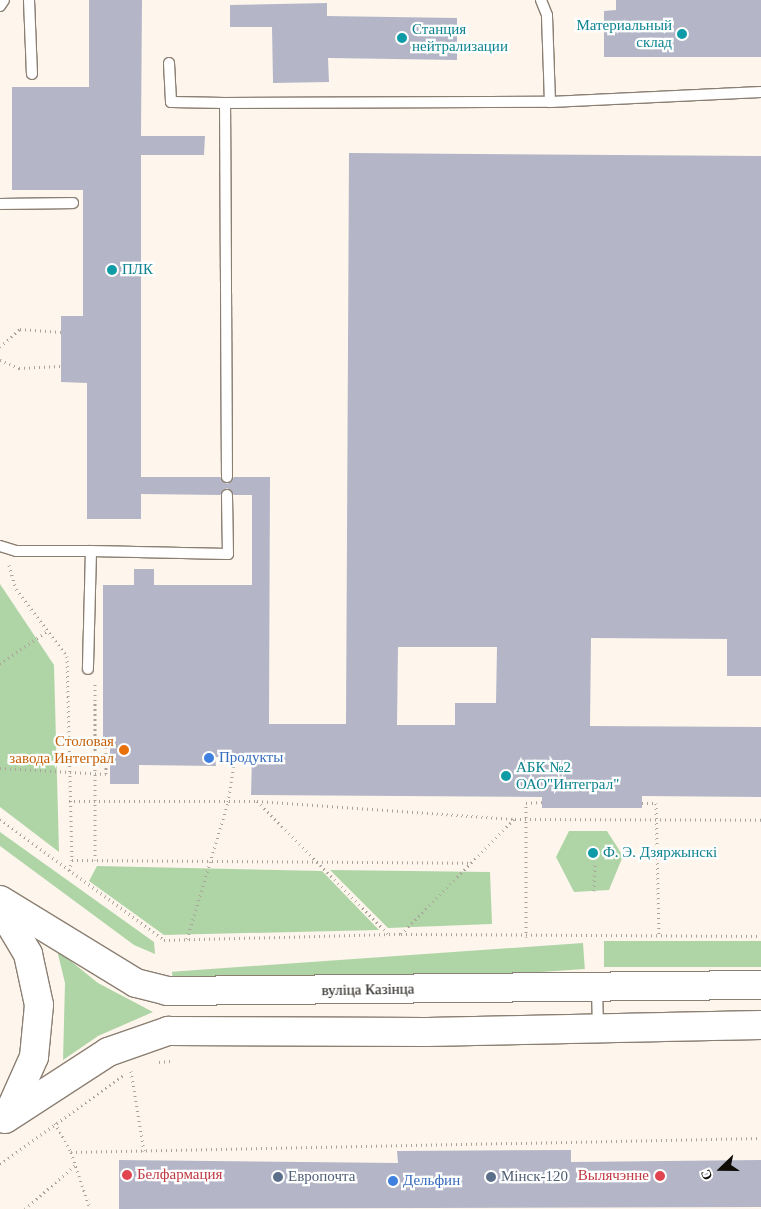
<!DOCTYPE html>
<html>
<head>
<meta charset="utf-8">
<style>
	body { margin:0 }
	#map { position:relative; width:761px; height:1209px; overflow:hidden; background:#fef6ed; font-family:Georgia,serif }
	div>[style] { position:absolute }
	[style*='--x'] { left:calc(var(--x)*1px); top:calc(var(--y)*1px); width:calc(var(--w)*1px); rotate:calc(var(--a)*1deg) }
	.green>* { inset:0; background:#afd5a7; transform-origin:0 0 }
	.building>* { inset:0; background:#b4b6c7 }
	.path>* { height:3px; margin-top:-1.5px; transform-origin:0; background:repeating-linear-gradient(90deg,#aaa39c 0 1px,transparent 0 5px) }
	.roads { filter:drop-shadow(1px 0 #8b7f72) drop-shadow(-1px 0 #8b7f72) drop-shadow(0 1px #8b7f72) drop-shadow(0 -1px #8b7f72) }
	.lane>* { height:10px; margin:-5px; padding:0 5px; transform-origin:5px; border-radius:5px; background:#fff }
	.secondary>* { height:28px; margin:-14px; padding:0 14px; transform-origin:14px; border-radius:14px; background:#fff }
	.dots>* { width:14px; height:14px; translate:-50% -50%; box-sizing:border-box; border:2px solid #fff; border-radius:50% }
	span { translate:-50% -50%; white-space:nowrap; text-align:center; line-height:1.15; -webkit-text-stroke:4.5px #fff; paint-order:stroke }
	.culture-label { font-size:15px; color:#0d838f }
	.right { translate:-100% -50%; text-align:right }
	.left { translate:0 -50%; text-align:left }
	.food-label { font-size:15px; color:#c56008 }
	.shop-label { font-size:15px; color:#366cbe }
	.street-label { font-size:15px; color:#100c07 }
	.health-label { font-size:15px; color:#be3a42 }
	.service-label { font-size:15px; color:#4e5e75 }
	.north { position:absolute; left:696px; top:1144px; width:50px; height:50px; -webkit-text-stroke:4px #fff; paint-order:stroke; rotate:248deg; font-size:14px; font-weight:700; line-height:20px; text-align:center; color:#100c07 }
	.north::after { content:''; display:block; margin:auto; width:18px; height:22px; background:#100c07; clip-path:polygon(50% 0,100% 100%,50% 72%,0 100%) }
</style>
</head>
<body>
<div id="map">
	<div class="green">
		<i style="clip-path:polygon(0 584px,54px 665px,59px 852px,0 807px)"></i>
		<i style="clip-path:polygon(569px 831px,607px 831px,623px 856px,609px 890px,574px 892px,556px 857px)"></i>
		<i style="clip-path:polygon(0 832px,154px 942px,155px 954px,134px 945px,0 846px)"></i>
		<i style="clip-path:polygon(97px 866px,322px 871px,379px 930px,164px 935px,89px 881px)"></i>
		<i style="clip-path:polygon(330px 870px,490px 872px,492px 924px,388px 928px)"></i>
		<i style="left:761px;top:941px;width:26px;height:157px;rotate:90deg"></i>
		<i style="left:583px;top:943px;width:26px;height:412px;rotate:86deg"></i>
		<i style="clip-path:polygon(57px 950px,98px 983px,153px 1012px,98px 1036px,63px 1060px,65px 983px)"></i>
	</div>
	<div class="building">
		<i style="clip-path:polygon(evenodd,89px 0,142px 0,141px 136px,205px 136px,204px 155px,141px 155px,141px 477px,220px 477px,227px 484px,234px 477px,270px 477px,269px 724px,346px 724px,349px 153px,761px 156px,761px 676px,727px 676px,727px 639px,591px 638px,590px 726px,761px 727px,761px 797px,642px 796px,642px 808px,542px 808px,542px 797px,251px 795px,252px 757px,215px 757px,216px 766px,139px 765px,139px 784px,110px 784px,110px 737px,103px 737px,103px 585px,134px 585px,134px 569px,154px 569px,154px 585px,252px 585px,252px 495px,234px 495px,227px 488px,220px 495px,141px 494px,141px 519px,87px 519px,87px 383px,61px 382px,61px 316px,83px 316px,83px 190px,12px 190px,12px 87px,89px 87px,89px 0,398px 647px,497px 647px,496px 703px,455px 703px,455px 725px,397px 725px,398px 647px)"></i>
		<i style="clip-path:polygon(616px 0,761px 0,761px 57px,604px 57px,604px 11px,616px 10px)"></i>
		<i style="clip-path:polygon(327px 3px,327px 16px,457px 18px,457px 60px,328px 58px,329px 82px,273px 83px,272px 27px,230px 27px,230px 5px)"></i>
		<i style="clip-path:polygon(571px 1150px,571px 1162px,761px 1160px,761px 1207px,119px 1209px,119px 1160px,398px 1163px,397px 1151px)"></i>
	</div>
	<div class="path">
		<i style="--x:0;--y:347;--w:27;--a:-42"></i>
		<i style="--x:20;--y:329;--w:41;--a:4.2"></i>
		<i style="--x:0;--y:360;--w:21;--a:23"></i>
		<i style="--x:19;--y:368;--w:42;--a:-2.7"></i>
		<i style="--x:9;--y:565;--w:25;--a:74"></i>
		<i style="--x:16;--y:589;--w:84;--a:52.7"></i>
		<i style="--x:67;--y:656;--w:204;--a:88.6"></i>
		<i style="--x:72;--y:860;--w:11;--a:105"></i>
		<i style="--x:0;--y:664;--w:57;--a:-35.1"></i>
		<i style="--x:0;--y:768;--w:106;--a:3.2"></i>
		<i style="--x:106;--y:774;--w:29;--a:-90"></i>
		<i style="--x:106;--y:745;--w:16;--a:0"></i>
		<i style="--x:69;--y:801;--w:188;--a:0"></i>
		<i style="--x:257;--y:801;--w:187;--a:45.4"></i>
		<i style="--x:257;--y:801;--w:259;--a:4"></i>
		<i style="--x:515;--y:819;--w:246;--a:0.2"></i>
		<i style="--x:642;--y:803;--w:14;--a:0"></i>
		<i style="--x:656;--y:803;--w:134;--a:88.7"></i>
		<i style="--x:0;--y:819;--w:204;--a:36.4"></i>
		<i style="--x:164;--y:940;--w:237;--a:-1.5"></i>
		<i style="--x:401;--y:934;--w:360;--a:0.3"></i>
		<i style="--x:72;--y:860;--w:399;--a:0.4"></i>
		<i style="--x:95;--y:860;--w:177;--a:-90"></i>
		<i style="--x:594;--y:891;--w:28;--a:-88"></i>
		<i style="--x:401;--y:934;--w:161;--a:-45.5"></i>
		<i style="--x:526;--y:937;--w:134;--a:-90"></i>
		<i style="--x:526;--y:803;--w:16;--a:-4"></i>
		<i style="--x:187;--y:939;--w:143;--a:-73.3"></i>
		<i style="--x:228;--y:802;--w:39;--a:-81"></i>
		<i style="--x:234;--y:763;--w:18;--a:-174"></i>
		<i style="--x:159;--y:1062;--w:12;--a:-5"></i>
		<i style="--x:131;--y:1071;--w:81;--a:80.8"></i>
		<i style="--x:55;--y:1123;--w:33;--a:61"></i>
		<i style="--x:71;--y:1152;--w:690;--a:-1.16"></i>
		<i style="--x:71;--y:1152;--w:60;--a:71.6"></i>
		<i style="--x:0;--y:1164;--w:154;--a:-35.8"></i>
		<i style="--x:25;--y:1209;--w:67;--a:-41.3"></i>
	</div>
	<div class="roads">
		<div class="lane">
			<i style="--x:29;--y:0;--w:74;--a:87.7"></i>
			<i style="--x:0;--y:6;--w:7;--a:-56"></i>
			<i style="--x:169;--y:63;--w:39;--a:87"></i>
			<i style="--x:171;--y:102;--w:54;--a:1.1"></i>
			<i style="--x:550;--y:102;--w:211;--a:-2.7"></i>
			<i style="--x:0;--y:204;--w:73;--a:-0.8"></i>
			<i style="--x:227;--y:477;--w:374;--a:-90.3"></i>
			<i style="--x:225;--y:103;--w:325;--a:-0.2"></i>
			<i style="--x:550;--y:102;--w:87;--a:-92"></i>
			<i style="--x:547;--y:15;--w:16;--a:-112"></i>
			<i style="--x:0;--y:546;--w:17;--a:17"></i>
			<i style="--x:16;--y:551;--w:75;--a:0"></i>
			<i style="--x:91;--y:551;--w:118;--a:91.5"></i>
			<i style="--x:91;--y:551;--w:137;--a:1.3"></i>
			<i style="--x:228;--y:554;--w:59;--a:-91"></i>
			<i style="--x:597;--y:988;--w:40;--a:88.6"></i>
		</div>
		<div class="secondary">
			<i style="--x:0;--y:900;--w:159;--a:31.4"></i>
			<i style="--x:136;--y:983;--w:32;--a:14"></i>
			<i style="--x:167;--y:991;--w:594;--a:-0.58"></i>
			<i style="--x:0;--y:907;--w:55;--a:59.2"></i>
			<i style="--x:28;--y:954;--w:52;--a:77.8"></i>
			<i style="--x:39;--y:1005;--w:52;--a:95.5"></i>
			<i style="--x:34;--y:1057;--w:61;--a:114.1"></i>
			<i style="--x:5;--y:1119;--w:123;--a:-33"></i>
			<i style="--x:108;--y:1052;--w:64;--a:-19.3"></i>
			<i style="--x:168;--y:1031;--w:259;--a:0.2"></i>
			<i style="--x:427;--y:1032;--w:334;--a:-1.2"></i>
		</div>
	</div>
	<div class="dots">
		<i style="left:682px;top:34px;background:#0f9aa8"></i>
		<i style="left:402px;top:38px;background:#0f9aa8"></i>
		<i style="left:112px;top:270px;background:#0f9aa8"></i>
		<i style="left:124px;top:750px;background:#e8710a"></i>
		<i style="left:209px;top:758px;background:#3f7fe0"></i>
		<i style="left:506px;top:776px;background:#0f9aa8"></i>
		<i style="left:593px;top:853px;background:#0f9aa8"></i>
		<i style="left:127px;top:1175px;background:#e0444e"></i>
		<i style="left:660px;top:1176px;background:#e0444e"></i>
		<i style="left:278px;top:1177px;background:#5c6f8a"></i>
		<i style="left:491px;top:1177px;background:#5c6f8a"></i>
		<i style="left:393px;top:1181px;background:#3f7fe0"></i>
	</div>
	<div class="culture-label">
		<span class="right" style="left:672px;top:34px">Материальный<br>склад</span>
		<span class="left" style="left:412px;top:38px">Станция<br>нейтрализации</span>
		<span class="left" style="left:122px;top:270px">ПЛК</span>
		<span class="left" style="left:516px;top:776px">АБК №2<br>ОАО"Интеграл"</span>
		<span class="left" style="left:603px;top:853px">Ф. Э. Дзяржынскі</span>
	</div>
	<div class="food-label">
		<span class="right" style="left:114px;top:750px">Столовая<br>завода Интеграл</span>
	</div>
	<div class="shop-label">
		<span class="left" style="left:219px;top:758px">Продукты</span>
		<span class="left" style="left:403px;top:1181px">Дельфин</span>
	</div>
	<div class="street-label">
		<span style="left:368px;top:990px;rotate:-1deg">вуліца Казінца</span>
	</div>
	<div class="health-label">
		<span class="left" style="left:137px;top:1175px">Белфармация</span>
		<span class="right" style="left:649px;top:1176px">Вылячэнне</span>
	</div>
	<div class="service-label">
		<span class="left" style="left:288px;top:1177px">Европочта</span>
		<span class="left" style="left:501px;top:1177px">Мінск-120</span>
	</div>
	<div class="north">С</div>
</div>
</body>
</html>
